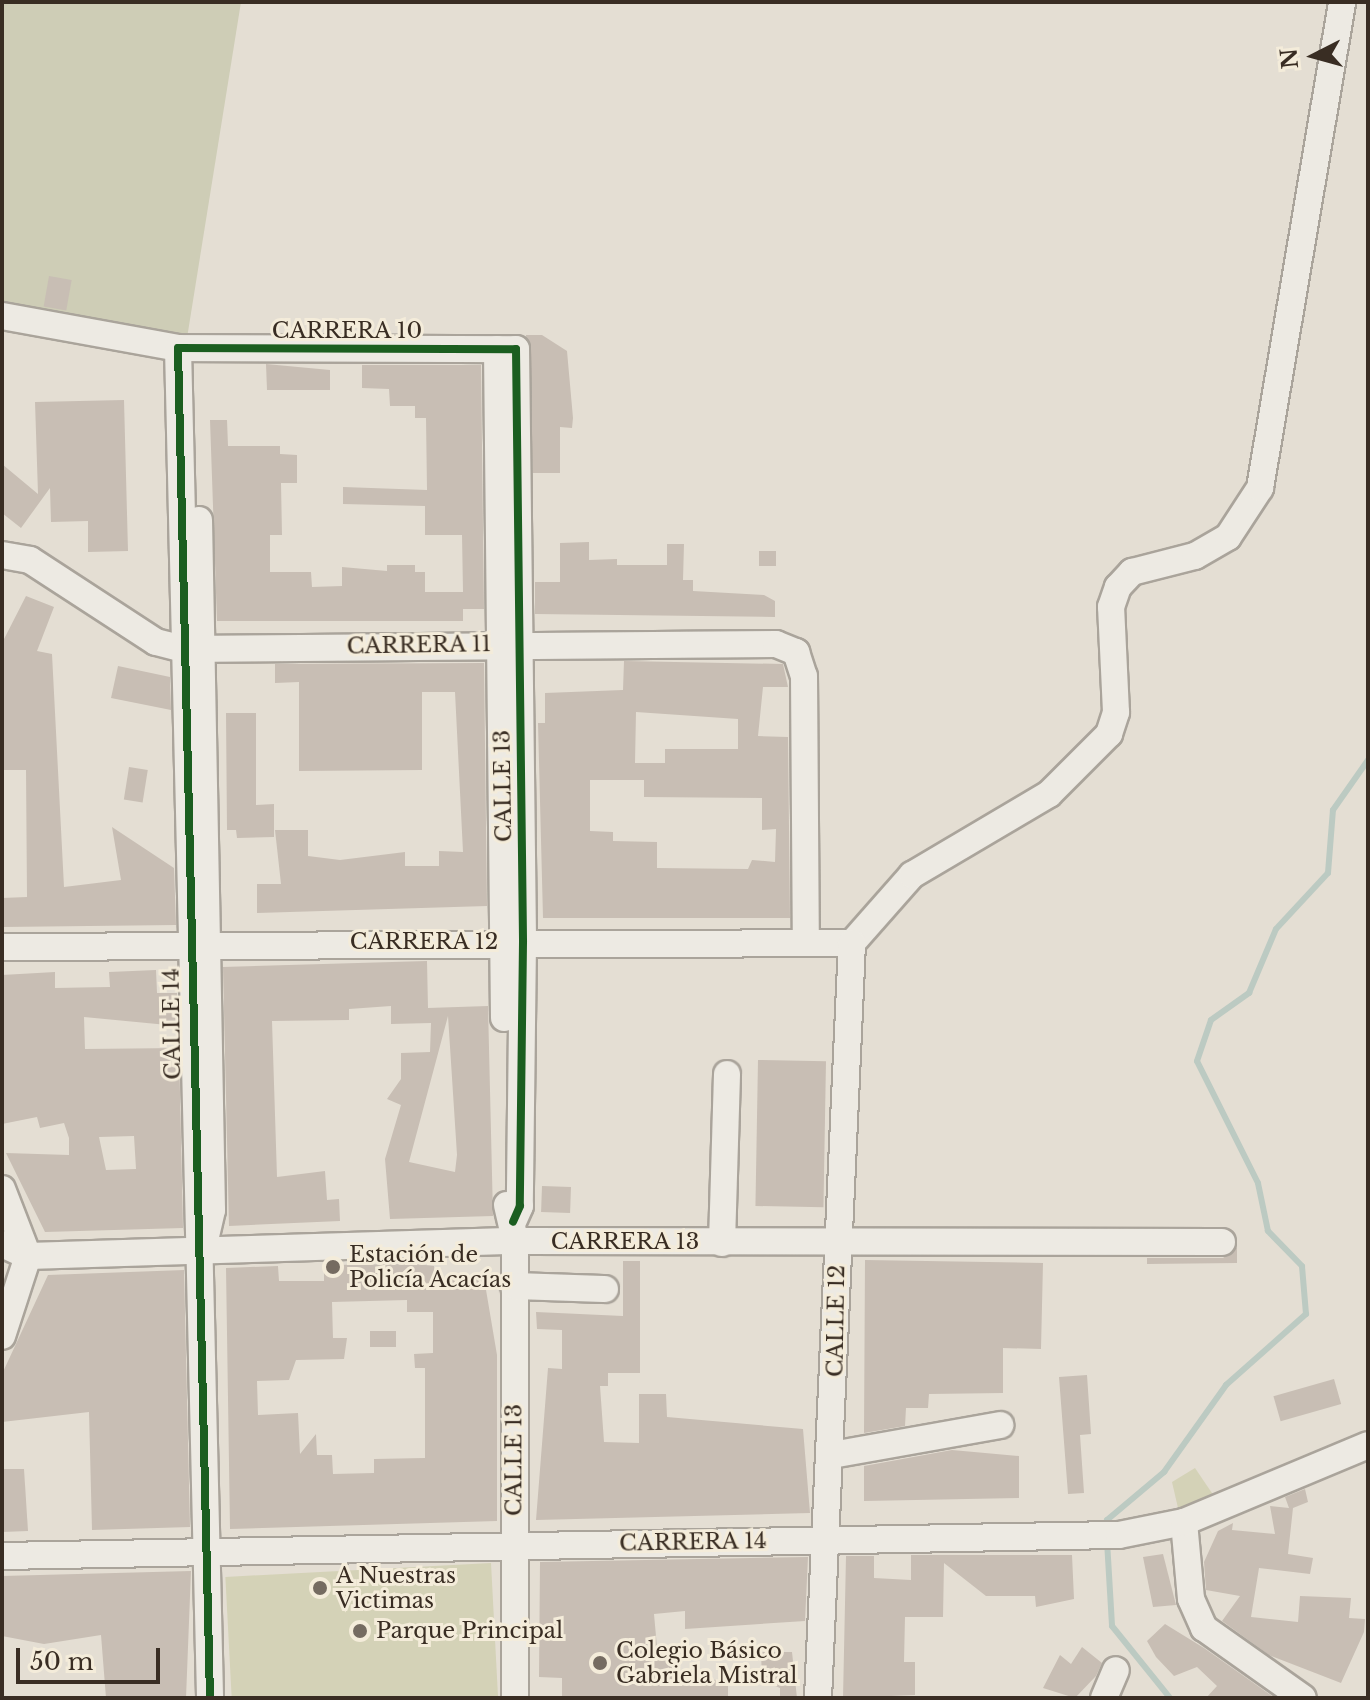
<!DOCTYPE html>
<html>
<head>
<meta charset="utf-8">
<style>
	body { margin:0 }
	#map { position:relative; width:1370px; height:1700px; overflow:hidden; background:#e4ded3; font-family:"Libre Baskerville",serif }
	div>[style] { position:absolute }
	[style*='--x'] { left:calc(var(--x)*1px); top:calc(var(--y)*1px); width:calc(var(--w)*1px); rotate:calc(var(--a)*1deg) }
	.green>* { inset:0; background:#d4d2b7; transform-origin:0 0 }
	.cemetery>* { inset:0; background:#cecdb6 }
	.stream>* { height:6px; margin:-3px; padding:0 3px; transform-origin:3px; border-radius:3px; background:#bccac2 }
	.building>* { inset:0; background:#c8beb4; transform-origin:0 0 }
	.roads { filter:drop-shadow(2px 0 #aaa49b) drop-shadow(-2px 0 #aaa49b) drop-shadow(0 2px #aaa49b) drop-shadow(0 -2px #aaa49b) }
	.minor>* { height:26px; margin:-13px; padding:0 13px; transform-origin:13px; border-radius:13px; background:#edeae3 }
	.cycleway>* { height:8px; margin:-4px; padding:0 4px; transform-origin:4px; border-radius:4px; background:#1b5e20 }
	.dots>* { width:22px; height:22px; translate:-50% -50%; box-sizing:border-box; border:4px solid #f4ecda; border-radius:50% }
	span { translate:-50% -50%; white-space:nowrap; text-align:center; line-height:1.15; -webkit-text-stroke:6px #f4ecda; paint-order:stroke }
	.street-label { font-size:22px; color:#392d23 }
	.poi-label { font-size:22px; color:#392d23 }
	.left { translate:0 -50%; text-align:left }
	.frame { position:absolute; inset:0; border:4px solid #392d23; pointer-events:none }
	.north { position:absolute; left:1274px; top:16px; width:80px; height:80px; -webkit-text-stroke:6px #f4ecda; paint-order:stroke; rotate:264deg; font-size:22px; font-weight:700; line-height:32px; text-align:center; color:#392d23 }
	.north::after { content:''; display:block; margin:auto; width:28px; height:36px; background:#392d23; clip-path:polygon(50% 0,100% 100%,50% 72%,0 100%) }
	.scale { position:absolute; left:16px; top:1648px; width:144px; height:36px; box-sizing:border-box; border:4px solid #392d23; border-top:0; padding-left:10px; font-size:24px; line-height:28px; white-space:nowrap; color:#392d23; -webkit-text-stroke:6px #f4ecda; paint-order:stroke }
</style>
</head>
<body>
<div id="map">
	<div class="green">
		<i style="clip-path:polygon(1195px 1468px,1216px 1499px,1178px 1508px,1172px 1482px)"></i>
		<i style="left:491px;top:1563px;width:135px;height:266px;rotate:87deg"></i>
	</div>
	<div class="cemetery">
		<i style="clip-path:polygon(2px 2px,241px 2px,187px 338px,2px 306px)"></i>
	</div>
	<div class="stream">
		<i style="--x:1107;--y:1530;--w:10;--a:-90"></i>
		<i style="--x:1107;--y:1520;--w:75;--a:-40.1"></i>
		<i style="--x:1164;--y:1472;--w:107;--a:-54.5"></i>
		<i style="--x:1226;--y:1385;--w:107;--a:-41.6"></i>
		<i style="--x:1306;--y:1314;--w:48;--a:-94.8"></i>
		<i style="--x:1302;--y:1266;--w:49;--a:-134.2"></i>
		<i style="--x:1268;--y:1231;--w:49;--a:-101.8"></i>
		<i style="--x:1258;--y:1183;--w:136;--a:-116.6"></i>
		<i style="--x:1197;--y:1061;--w:43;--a:-71.1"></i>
		<i style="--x:1211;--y:1020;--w:47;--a:-35.4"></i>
		<i style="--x:1249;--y:993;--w:69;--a:-67.1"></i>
		<i style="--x:1276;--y:929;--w:76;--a:-47.1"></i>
		<i style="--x:1328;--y:873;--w:63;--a:-85.5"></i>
		<i style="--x:1333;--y:810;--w:61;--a:-55"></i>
		<i style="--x:1107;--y:1541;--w:85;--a:86.6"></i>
		<i style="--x:1112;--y:1626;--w:92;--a:51.1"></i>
	</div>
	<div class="building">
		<i style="left:49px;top:276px;width:23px;height:31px;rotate:10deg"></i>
		<i style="clip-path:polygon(526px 335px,542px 335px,567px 351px,573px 418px,572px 428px,560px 427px,560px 473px,533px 473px)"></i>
		<i style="clip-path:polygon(266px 364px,330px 370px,330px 390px,267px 390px)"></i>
		<i style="clip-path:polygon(362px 365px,481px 365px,484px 609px,463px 609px,463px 621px,217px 621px,210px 420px,227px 420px,228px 446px,280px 446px,280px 454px,297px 455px,297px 483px,281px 483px,282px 535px,270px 535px,270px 572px,311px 572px,312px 587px,342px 586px,342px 567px,387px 571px,387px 565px,415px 565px,415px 572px,425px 572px,425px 592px,463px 592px,462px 535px,425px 535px,425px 506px,343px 504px,343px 487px,427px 490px,426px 418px,415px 418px,415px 406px,390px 406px,389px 389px,362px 388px)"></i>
		<i style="clip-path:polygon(124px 400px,128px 551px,88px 552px,88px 521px,51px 522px,50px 488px,21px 528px,2px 513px,2px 464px,38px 494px,35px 402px)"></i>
		<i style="clip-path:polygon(589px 542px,589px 560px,617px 559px,617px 565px,667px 565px,667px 544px,684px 544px,683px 580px,693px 580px,693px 591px,764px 595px,775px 601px,775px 617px,535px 614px,535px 582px,560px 582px,560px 543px)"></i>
		<i style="left:759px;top:551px;width:17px;height:15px"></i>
		<i style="clip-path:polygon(26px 596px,54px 607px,37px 651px,52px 654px,64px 887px,121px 880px,112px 827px,174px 868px,176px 925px,2px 927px,2px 898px,27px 897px,26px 770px,2px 770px,2px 643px)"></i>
		<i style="clip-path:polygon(evenodd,624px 661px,783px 664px,788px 687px,763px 687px,758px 736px,788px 737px,790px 918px,543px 918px,538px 723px,545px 723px,545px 693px,623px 690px,624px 661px,636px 712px,738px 719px,738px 749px,665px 749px,665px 763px,635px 763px,636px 712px,624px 661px,590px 780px,644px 780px,644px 797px,762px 798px,762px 830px,776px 829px,775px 862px,752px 860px,748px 869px,657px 868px,657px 842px,613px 841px,613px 832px,590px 831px,590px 780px)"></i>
		<i style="clip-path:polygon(484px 663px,487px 906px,257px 913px,257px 884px,281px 884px,275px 830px,308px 830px,308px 856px,340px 860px,405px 852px,405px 866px,439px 866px,439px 851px,463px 852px,455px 692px,422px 692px,422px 770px,299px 771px,299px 682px,275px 683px,275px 664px)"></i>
		<i style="clip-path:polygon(118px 666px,170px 677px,171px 710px,111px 698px)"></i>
		<i style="clip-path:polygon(226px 713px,256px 713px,256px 805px,274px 804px,274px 837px,237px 838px,236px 830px,227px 830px)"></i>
		<i style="left:129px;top:767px;width:19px;height:33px;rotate:9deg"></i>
		<i style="clip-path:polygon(evenodd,427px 961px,428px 1008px,488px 1006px,493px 1216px,390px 1219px,385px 1159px,401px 1105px,387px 1099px,401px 1079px,401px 1053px,430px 1052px,431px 1023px,391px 1024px,391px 1006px,349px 1009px,349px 1020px,272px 1021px,277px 1177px,325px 1171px,327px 1200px,339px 1199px,340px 1221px,229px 1226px,223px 967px,427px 961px,448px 1016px,457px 1155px,455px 1172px,409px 1162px,448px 1016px)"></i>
		<i style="clip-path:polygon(evenodd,156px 970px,157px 993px,177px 993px,178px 1026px,84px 1017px,85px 1049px,179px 1048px,183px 1228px,45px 1232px,6px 1153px,69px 1155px,69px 1138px,64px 1123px,40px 1128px,37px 1117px,2px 1124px,2px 975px,55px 972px,55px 988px,110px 987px,109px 972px,156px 970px,134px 1136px,136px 1169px,106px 1170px,99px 1137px,134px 1136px)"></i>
		<i style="left:758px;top:1060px;width:68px;height:146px;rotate:1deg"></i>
		<i style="left:542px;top:1186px;width:29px;height:26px;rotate:2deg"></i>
		<i style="clip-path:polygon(1237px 1247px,1237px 1263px,1147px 1264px,1147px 1258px,1223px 1258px)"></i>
		<i style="clip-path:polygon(865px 1260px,1043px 1263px,1041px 1349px,1003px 1348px,1003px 1393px,929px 1394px,928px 1408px,906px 1408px,905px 1426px,864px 1433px)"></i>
		<i style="clip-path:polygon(623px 1261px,640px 1261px,640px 1373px,608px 1373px,608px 1386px,600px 1386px,604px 1442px,639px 1443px,639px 1394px,666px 1394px,667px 1417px,803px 1429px,810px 1513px,536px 1520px,548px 1368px,562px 1369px,562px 1330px,537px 1329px,536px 1312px,623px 1316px)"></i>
		<i style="clip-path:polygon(evenodd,417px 1264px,434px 1266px,435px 1279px,484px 1278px,497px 1355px,497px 1521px,230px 1529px,226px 1268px,278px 1266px,279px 1281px,324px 1281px,324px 1265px,417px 1264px,407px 1300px,407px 1312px,433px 1312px,433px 1353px,414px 1354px,415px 1368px,425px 1368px,425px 1458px,374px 1459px,374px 1473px,333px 1474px,332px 1455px,317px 1455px,316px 1434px,300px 1454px,298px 1413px,258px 1415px,257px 1381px,289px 1380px,296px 1360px,344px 1359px,347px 1338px,333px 1338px,332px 1302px,407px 1300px)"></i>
		<i style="clip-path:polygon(184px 1270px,190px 1527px,92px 1530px,89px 1412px,2px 1422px,2px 1374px,48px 1275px)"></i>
		<i style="left:396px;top:1331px;width:16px;height:26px;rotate:90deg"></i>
		<i style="clip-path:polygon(1087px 1375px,1091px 1434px,1080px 1435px,1084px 1493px,1068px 1494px,1059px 1377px)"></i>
		<i style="left:1334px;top:1379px;width:26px;height:63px;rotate:74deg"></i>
		<i style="clip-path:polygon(952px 1450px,1019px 1456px,1019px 1498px,864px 1501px,864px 1466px)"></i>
		<i style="clip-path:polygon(2px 1469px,24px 1469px,28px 1531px,2px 1532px)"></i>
		<i style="clip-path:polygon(1305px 1489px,1308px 1502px,1293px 1508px,1288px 1554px,1313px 1558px,1310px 1574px,1259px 1568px,1251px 1617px,1298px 1622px,1300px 1596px,1351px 1598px,1349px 1618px,1365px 1619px,1364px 1632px,1341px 1683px,1269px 1655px,1222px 1621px,1240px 1596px,1206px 1590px,1204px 1562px,1218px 1531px,1233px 1523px,1232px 1530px,1275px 1534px,1270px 1506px,1289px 1508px,1285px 1497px)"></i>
		<i style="clip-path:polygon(1163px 1554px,1176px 1605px,1153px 1607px,1143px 1557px)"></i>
		<i style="clip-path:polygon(911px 1555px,1072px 1555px,1074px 1599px,1036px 1607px,1035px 1596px,986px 1596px,944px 1563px,943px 1617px,905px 1617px,904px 1662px,915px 1662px,915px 1695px,843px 1698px,846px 1556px,874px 1556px,874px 1578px,911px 1580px)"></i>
		<i style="clip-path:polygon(808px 1557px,805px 1621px,685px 1629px,685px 1611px,654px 1614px,657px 1647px,671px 1648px,674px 1679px,728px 1680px,728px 1698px,562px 1698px,562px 1678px,539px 1677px,540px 1562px)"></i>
		<i style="clip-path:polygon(191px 1571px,186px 1698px,106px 1698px,101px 1635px,44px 1644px,2px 1636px,2px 1576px)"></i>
		<i style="clip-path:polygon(1165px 1624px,1204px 1648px,1275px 1698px,1206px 1698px,1217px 1686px,1197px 1667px,1174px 1676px,1156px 1657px,1147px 1641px)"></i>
		<i style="clip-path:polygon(1082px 1647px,1102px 1663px,1096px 1676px,1075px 1698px,1043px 1688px,1060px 1655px,1071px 1664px)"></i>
		<i style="clip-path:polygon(761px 1652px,792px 1652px,797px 1698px,780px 1698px,780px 1688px,762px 1680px)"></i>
	</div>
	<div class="roads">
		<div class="minor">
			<i style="--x:2;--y:316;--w:179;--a:10.3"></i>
			<i style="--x:178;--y:348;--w:338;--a:0.2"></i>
			<i style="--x:516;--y:349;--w:593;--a:89.32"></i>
			<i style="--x:523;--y:942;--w:264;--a:90.7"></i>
			<i style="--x:520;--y:1206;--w:17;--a:114"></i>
			<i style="--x:178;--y:348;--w:1350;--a:88.64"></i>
			<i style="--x:497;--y:349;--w:669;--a:89.4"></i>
			<i style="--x:199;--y:520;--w:690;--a:88.92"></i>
			<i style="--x:212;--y:1210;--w:27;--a:103"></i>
			<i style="--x:2;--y:555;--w:28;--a:10"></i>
			<i style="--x:30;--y:560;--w:150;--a:33.1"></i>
			<i style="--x:156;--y:642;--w:29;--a:14"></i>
			<i style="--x:184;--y:649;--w:592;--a:-0.48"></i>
			<i style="--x:776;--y:644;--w:22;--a:22"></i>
			<i style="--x:796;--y:652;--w:25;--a:72"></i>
			<i style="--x:804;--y:676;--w:267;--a:89.6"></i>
			<i style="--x:2;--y:947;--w:850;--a:-0.27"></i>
			<i style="--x:852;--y:943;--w:91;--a:-48.6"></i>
			<i style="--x:912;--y:875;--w:159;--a:-30.6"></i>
			<i style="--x:1049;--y:794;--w:85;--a:-45"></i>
			<i style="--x:1109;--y:734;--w:23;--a:-72"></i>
			<i style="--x:1116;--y:712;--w:105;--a:-92.7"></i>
			<i style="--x:1111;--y:607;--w:21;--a:-71"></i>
			<i style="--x:1118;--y:587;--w:21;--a:-47"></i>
			<i style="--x:1132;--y:572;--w:65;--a:-14.3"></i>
			<i style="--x:1195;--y:556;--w:38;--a:-30"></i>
			<i style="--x:1228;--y:537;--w:59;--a:-56.9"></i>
			<i style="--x:1260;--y:488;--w:493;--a:-80.4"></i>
			<i style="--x:2;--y:1189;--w:72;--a:68.8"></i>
			<i style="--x:28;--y:1256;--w:84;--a:108"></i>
			<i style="--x:507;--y:1205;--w:37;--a:77"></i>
			<i style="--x:515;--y:1241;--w:457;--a:90"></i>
			<i style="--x:722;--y:1243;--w:169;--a:-88.3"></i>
			<i style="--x:2;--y:1244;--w:29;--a:25"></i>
			<i style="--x:28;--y:1256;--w:479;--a:-1.8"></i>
			<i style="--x:507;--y:1241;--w:715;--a:0.08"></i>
			<i style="--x:514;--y:1286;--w:91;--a:1.9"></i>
			<i style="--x:832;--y:1455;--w:171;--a:-10.1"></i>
			<i style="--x:1184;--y:1522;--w:77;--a:84.8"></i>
			<i style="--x:1191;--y:1599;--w:32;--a:66"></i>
			<i style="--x:1204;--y:1628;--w:121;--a:35.3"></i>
			<i style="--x:2;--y:1556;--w:1117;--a:-1.08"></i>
			<i style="--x:1119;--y:1535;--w:66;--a:-11.3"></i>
			<i style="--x:1184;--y:1522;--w:199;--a:-22.7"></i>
			<i style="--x:818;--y:1698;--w:756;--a:-87.42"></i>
			<i style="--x:1104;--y:1698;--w:30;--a:-67"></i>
		</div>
	</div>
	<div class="cycleway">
		<i style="--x:210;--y:1698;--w:1350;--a:-91.36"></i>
		<i style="--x:178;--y:348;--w:338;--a:0.2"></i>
		<i style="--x:516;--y:349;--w:593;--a:89.32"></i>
		<i style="--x:523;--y:942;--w:264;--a:90.7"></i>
		<i style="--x:520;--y:1206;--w:17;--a:114"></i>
	</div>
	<div class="dots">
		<i style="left:333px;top:1267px;background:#756b61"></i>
		<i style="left:320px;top:1588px;background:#756b61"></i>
		<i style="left:360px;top:1631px;background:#756b61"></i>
		<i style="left:600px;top:1663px;background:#756b61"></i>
	</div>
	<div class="street-label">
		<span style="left:347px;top:331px">CARRERA 10</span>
		<span style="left:419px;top:645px;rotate:-1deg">CARRERA 11</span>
		<span style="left:503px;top:786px;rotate:-91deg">CALLE 13</span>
		<span style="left:424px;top:942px">CARRERA 12</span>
		<span style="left:172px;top:1024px;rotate:-91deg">CALLE 14</span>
		<span style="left:625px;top:1242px">CARRERA 13</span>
		<span style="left:836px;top:1321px;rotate:-89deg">CALLE 12</span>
		<span style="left:514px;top:1460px;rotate:-90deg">CALLE 13</span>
		<span style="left:693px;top:1542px;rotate:-1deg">CARRERA 14</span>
	</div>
	<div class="poi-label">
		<span class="left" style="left:349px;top:1267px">Estación de<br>Policía Acacías</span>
		<span class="left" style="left:336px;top:1588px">A Nuestras<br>Victimas</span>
		<span class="left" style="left:376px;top:1631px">Parque Principal</span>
		<span class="left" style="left:616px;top:1663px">Colegio Básico<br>Gabriela Mistral</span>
	</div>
	<div class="frame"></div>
	<div class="north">N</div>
	<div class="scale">50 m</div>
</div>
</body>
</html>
